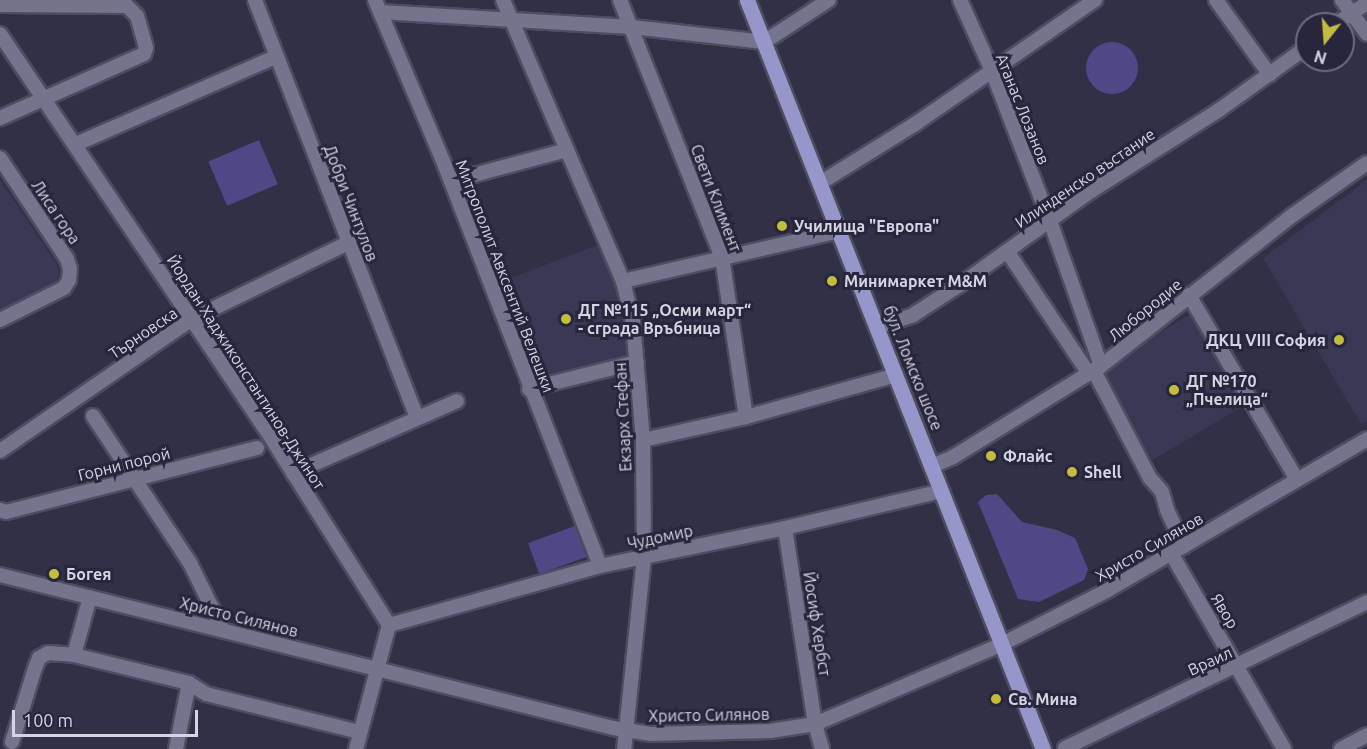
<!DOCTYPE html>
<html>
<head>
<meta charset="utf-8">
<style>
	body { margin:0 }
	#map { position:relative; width:1367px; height:749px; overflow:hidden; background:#313047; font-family:Ubuntu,sans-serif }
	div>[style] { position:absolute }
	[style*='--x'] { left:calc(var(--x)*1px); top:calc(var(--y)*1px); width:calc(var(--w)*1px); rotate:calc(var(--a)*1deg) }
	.built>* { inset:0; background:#393855; transform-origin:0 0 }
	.green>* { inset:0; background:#4e4887; transform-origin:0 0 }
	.round { border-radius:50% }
	.roads { filter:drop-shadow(2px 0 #4d4d5f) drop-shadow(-2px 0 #4d4d5f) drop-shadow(0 2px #4d4d5f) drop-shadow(0 -2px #4d4d5f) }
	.minor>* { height:14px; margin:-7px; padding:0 7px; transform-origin:7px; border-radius:7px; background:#74748e }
	.major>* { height:15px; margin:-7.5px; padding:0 7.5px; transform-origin:7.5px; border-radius:7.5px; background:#9796cb }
	.dots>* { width:16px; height:16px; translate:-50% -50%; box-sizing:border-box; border:3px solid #27263c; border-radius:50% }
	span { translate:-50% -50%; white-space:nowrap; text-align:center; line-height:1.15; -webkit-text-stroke:6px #27263c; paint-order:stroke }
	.street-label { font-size:16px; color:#d4d4e3 }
	.poi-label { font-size:16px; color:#d4d4e3; font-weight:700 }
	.left { translate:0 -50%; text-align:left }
	.right { translate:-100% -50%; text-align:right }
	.north { position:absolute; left:1295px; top:12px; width:60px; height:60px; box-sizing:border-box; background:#27263c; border:2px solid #6c6c7f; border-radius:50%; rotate:197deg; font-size:16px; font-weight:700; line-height:24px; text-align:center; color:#d4d4e3 }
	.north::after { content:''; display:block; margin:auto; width:21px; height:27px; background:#c4bc3d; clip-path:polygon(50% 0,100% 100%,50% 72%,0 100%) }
	.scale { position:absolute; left:12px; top:710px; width:186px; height:27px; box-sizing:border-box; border:3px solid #d4d4e3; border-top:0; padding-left:8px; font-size:18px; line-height:21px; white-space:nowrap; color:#d4d4e3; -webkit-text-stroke:4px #27263c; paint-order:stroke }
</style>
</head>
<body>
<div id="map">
	<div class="built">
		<i style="clip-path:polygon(0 180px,57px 264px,59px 275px,55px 284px,0 311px)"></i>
		<i style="clip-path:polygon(1367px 180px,1367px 421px,1361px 424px,1263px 258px)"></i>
		<i style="clip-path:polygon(597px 245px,611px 274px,621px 305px,630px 358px,531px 381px,496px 284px)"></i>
		<i style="left:1192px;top:313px;width:106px;height:110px;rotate:59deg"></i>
	</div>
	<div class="green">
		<i class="round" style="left:1086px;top:42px;width:52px;height:52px"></i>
		<i style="left:259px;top:140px;width:48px;height:55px;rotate:67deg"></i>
		<i style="clip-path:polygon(997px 494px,1022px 522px,1057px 530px,1075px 538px,1088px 569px,1084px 580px,1039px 602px,1018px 599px,978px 502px,986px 495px)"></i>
		<i style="left:575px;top:526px;width:33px;height:50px;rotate:70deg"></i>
	</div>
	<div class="roads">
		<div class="minor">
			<i style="--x:255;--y:0;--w:447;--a:68.8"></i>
			<i style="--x:375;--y:0;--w:180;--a:67.1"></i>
			<i style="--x:445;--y:166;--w:429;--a:68.8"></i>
			<i style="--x:503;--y:0;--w:306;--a:66.9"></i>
			<i style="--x:623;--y:281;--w:42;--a:76.3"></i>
			<i style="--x:633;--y:322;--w:118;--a:85.2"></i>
			<i style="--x:643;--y:440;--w:117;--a:89.5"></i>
			<i style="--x:644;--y:557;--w:193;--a:95.9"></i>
			<i style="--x:620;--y:0;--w:277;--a:68.4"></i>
			<i style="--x:722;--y:257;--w:162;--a:81.5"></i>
			<i style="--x:960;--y:0;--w:78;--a:65.7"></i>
			<i style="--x:992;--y:71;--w:161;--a:68.9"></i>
			<i style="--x:1050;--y:221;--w:154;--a:70.6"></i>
			<i style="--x:1216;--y:0;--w:92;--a:54.2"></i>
			<i style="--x:1342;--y:0;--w:42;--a:53.7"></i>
			<i style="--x:0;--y:5;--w:127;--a:0.5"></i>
			<i style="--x:127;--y:6;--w:14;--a:45"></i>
			<i style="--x:137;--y:16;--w:33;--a:74"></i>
			<i style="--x:146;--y:48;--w:6;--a:108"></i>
			<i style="--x:144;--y:54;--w:158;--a:156"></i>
			<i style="--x:380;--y:12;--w:252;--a:3.4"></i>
			<i style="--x:632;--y:27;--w:133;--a:6.5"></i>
			<i style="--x:764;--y:42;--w:77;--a:-32.9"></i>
			<i style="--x:1336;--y:24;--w:37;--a:-34"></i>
			<i style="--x:0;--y:34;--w:494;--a:56.1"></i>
			<i style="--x:275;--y:444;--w:214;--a:57.8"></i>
			<i style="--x:389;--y:625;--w:128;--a:104.9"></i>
			<i style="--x:76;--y:144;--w:219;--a:-23.6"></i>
			<i style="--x:0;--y:158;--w:121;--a:56.4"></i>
			<i style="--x:67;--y:259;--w:10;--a:73"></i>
			<i style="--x:70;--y:269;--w:11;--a:95"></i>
			<i style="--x:69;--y:280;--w:9;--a:122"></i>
			<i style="--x:64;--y:288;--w:72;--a:153.4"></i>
			<i style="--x:451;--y:181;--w:120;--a:-15"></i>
			<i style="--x:820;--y:183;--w:112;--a:-31.8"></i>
			<i style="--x:915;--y:124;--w:219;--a:-34.6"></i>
			<i style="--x:1007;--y:251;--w:148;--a:56.3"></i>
			<i style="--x:623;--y:281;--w:222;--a:-13"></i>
			<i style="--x:1189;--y:295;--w:214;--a:59.7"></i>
			<i style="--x:877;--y:327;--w:38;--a:-18"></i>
			<i style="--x:913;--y:315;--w:57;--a:-32.9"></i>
			<i style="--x:961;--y:284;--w:160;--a:-35.6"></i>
			<i style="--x:1091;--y:191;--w:151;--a:-32.3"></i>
			<i style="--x:1219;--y:110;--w:108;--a:-35.6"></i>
			<i style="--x:1094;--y:371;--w:121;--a:62.4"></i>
			<i style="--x:1150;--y:478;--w:18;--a:49"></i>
			<i style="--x:1162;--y:492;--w:19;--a:74"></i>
			<i style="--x:1167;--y:510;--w:40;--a:65"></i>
			<i style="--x:529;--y:389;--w:111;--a:-14"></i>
			<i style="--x:93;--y:416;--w:176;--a:56.6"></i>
			<i style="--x:190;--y:563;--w:75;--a:63.8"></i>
			<i style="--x:643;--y:440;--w:106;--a:-12.6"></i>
			<i style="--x:746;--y:417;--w:156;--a:-15.6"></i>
			<i style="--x:0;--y:451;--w:233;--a:-34.5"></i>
			<i style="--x:192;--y:319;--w:174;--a:-26"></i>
			<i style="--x:932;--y:466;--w:23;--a:-23"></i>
			<i style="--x:953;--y:457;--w:174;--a:-31.6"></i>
			<i style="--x:1101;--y:366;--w:244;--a:-38.2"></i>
			<i style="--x:1293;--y:215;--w:90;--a:-35.1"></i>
			<i style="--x:293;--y:473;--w:179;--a:-23.7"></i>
			<i style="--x:0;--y:510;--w:6;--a:18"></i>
			<i style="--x:6;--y:512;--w:259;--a:-14.3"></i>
			<i style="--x:785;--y:528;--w:198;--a:81.3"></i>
			<i style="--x:815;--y:724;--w:26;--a:74"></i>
			<i style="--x:1171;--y:553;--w:226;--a:60"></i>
			<i style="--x:0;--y:575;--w:632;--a:14.01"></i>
			<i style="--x:613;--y:728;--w:38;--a:9"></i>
			<i style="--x:651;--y:734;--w:119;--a:-1.4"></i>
			<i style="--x:770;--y:731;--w:46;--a:-8.8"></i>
			<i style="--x:815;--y:724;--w:201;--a:-23.1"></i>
			<i style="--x:1000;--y:645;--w:121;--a:-27"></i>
			<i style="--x:1108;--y:590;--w:300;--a:-30.2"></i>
			<i style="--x:389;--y:625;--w:219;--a:-15.6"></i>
			<i style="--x:600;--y:566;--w:189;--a:-11.6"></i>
			<i style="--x:785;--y:528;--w:161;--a:-13.3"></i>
			<i style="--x:74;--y:655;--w:60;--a:-74.6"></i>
			<i style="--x:12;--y:742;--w:77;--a:-72.7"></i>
			<i style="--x:35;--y:668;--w:11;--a:-68"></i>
			<i style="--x:39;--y:658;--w:10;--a:-29"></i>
			<i style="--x:48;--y:653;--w:26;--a:4"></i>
			<i style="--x:74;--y:655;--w:118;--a:13.7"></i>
			<i style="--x:189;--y:683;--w:20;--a:33"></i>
			<i style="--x:206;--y:694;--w:159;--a:13.9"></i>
			<i style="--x:1065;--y:748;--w:335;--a:-25.8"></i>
			<i style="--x:176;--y:749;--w:67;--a:-78.9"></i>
			<i style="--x:1341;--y:749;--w:30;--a:-28"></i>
		</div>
		<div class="major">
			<i style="--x:747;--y:0;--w:805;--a:68.44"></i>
		</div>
	</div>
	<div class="dots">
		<i style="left:782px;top:226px;background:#c4bc3d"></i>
		<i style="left:832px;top:281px;background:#c4bc3d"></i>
		<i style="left:566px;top:319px;background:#c4bc3d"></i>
		<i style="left:1339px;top:340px;background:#c4bc3d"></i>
		<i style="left:1174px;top:390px;background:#c4bc3d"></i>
		<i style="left:991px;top:456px;background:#c4bc3d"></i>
		<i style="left:1072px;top:472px;background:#c4bc3d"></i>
		<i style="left:54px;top:574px;background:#c4bc3d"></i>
		<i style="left:996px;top:699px;background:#c4bc3d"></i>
	</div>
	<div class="street-label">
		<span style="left:1023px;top:109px;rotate:68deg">Атанас Лозанов</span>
		<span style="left:1085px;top:178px;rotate:-34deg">Илинденско въстание</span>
		<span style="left:716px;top:198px;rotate:69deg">Свети Климент</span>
		<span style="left:351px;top:203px;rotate:69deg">Добри Чинтулов</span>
		<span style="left:56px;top:212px;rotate:56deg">Лиса гора</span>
		<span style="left:505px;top:276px;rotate:69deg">Митрополит Авксентий Велешки</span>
		<span style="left:1145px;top:310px;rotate:-39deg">Любородие</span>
		<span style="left:143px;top:333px;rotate:-34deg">Търновска</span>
		<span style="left:913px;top:368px;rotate:68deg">бул. Ломско шосе</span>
		<span style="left:246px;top:372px;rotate:57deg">Йордан Хаджиконстантинов-Джинот</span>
		<span style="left:623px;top:417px;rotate:-93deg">Екзарх Стефан</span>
		<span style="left:124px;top:464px;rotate:-14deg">Горни порой</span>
		<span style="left:660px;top:537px;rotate:-12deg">Чудомир</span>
		<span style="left:1149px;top:547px;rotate:-30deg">Христо Силянов</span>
		<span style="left:1225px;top:611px;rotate:59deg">Явор</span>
		<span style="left:239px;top:617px;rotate:14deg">Христо Силянов</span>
		<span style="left:817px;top:624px;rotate:81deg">Йосиф Хербст</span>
		<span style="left:1210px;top:661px;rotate:-25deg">Враил</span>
		<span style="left:709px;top:715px;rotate:-1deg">Христо Силянов</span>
	</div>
	<div class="poi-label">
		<span class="left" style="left:794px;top:226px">Училища "Европа"</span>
		<span class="left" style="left:844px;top:281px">Минимаркет М&amp;М</span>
		<span class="left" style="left:578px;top:319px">ДГ №115 „Осми март“<br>- сграда Връбница</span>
		<span class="right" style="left:1326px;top:340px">ДКЦ VIII София</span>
		<span class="left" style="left:1186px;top:390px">ДГ №170<br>„Пчелица“</span>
		<span class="left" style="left:1003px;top:456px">Флайс</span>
		<span class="left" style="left:1084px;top:472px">Shell</span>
		<span class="left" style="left:66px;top:574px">Богея</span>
		<span class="left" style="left:1008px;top:699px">Св. Мина</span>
	</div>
	<div class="north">N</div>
	<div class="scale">100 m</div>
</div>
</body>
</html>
